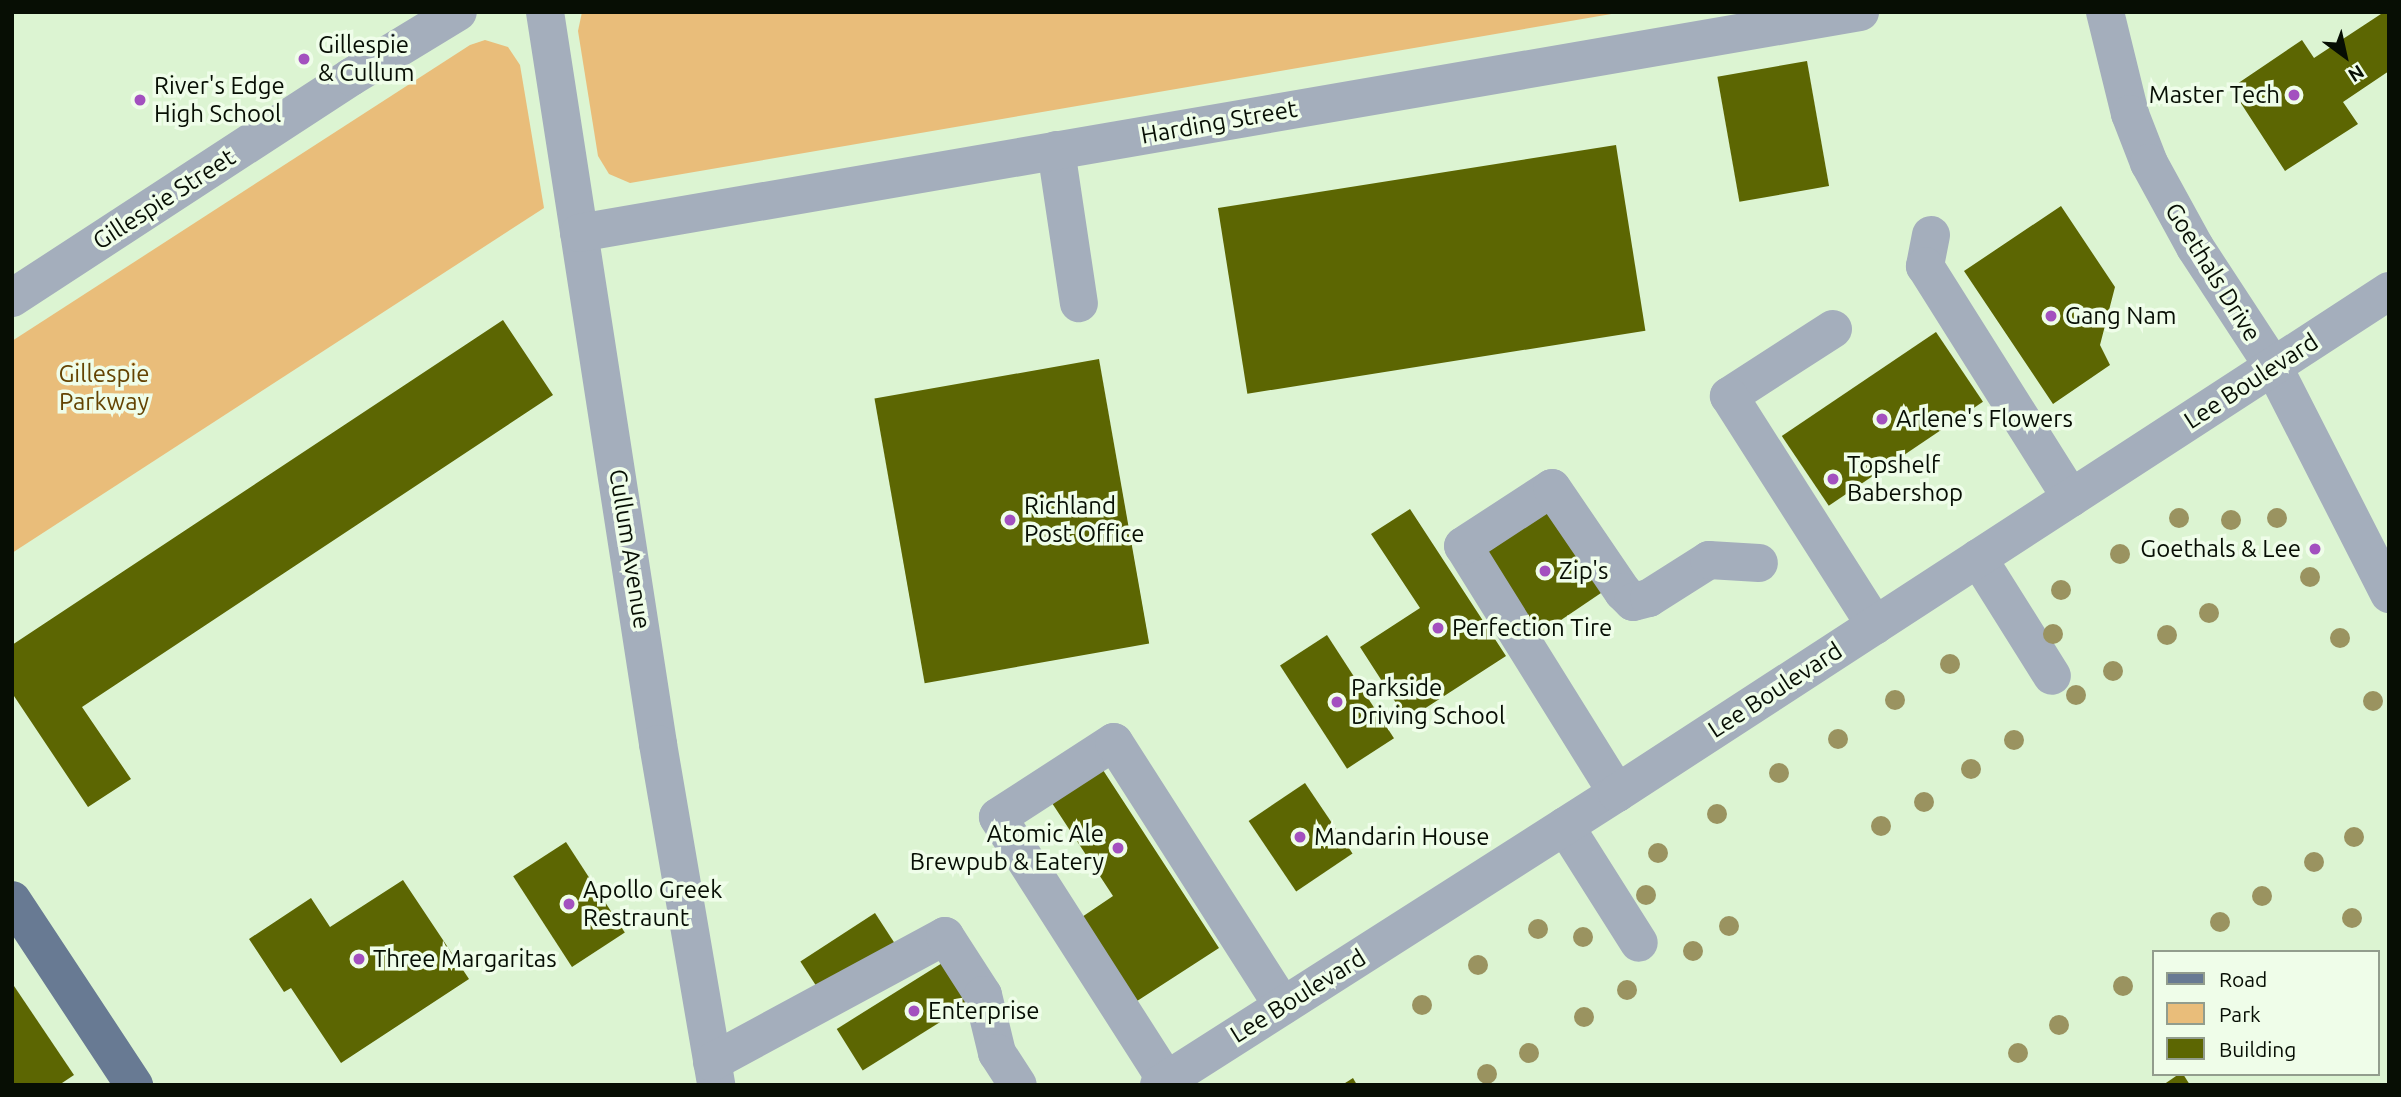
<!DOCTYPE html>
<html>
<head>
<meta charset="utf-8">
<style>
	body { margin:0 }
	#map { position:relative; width:2401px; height:1097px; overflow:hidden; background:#dcf4d2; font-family:Ubuntu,sans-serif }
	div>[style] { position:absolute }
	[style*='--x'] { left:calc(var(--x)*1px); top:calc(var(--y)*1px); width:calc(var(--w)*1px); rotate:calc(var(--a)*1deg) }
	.green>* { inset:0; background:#e9bd7a }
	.building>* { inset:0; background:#5c6602; transform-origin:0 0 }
	.minor>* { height:38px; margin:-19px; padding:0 19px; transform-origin:19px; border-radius:19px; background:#a4aebc }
	.major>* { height:38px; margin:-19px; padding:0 19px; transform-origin:19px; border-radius:19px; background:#687a93 }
	.trees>* { width:20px; height:20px; margin:-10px; border-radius:50%; background:#9a9360 }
	.dots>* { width:19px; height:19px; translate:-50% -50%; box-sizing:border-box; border:4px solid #effde9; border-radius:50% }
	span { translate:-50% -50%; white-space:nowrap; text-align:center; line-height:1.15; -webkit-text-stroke:7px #effde9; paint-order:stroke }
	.poi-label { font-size:24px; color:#070e04 }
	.left { translate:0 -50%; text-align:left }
	.right { translate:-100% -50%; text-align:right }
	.street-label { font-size:24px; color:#070e04 }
	.park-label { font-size:24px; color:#644302 }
	.frame { position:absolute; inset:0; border:14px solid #070e04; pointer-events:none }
	.legend { position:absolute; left:2152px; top:950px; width:228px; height:126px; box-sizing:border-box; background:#effde9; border:2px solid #929d8d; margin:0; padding:9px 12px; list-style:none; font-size:21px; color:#070e04 }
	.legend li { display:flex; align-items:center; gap:14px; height:35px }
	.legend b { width:35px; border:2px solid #929d8d }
	.north { position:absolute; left:2310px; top:21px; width:70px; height:70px; -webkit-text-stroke:5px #effde9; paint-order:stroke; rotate:147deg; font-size:19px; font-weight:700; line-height:28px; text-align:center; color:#070e04 }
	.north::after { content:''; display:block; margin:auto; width:24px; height:32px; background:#070e04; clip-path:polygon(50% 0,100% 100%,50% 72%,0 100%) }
</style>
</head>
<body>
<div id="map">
	<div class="green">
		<i style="clip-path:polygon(582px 12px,1623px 12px,630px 183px,609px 174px,598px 156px,578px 31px)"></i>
		<i style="clip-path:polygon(485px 40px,508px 47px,520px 65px,544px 208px,12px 553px,12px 341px,470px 45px)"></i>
	</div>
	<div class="building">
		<i style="clip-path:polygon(2384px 12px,2389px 12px,2389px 71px,2343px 102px,2358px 124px,2285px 171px,2231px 88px,2302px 40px,2314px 58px)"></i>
		<i style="left:1807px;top:61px;width:127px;height:91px;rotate:80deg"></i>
		<i style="left:1616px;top:145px;width:188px;height:403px;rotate:81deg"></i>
		<i style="clip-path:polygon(2061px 206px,2115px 287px,2100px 345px,2110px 365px,2053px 404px,1964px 271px)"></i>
		<i style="clip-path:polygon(503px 320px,553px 395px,82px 707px,131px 779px,88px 807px,12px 693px,12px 645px)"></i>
		<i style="left:1936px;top:332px;width:84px;height:186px;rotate:56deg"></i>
		<i style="left:1099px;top:359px;width:289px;height:228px;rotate:80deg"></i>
		<i style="left:1553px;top:506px;width:99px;height:86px;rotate:56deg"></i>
		<i style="clip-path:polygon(1410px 509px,1506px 656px,1407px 720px,1360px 647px,1420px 608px,1371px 534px)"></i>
		<i style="left:1327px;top:635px;width:123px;height:56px;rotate:57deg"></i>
		<i style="clip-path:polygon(1101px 767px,1219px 948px,1134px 1003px,1079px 919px,1113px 896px,1050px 800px)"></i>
		<i style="left:1305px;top:783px;width:85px;height:68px;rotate:56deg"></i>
		<i style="left:566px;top:842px;width:108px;height:63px;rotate:57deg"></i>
		<i style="clip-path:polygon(403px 880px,469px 979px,341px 1063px,291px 988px,284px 992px,249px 939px,311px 898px,330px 927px)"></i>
		<i style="left:875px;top:913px;width:37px;height:89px;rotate:57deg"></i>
		<i style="left:947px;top:960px;width:49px;height:130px;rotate:58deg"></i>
		<i style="clip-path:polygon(12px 983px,74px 1075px,59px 1085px,12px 1085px)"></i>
		<i style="clip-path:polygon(2179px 1074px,2183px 1074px,2190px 1085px,2163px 1085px)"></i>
		<i style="clip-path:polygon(1353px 1078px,1357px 1085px,1342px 1085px)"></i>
	</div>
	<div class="minor">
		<i style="--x:545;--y:12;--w:741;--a:81.22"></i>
		<i style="--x:658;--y:744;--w:346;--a:80.3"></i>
		<i style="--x:2105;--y:12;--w:105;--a:76.2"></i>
		<i style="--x:2130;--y:114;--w:53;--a:68.8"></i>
		<i style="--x:2149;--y:163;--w:96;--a:61.3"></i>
		<i style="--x:2195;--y:247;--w:142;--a:56.8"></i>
		<i style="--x:2273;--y:366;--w:256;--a:63"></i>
		<i style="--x:1056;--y:150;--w:155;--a:81.5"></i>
		<i style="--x:579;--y:233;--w:1300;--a:-9.79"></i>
		<i style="--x:1931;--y:235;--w:32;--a:101"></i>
		<i style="--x:1925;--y:266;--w:274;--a:57.8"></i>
		<i style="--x:12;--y:298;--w:405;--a:-33.1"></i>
		<i style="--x:351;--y:77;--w:125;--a:-31.3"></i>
		<i style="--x:1833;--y:329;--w:124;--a:147.2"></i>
		<i style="--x:1729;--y:396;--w:272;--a:57.5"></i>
		<i style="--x:1978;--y:558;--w:139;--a:57.9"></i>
		<i style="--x:1617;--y:793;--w:291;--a:-121.9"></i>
		<i style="--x:1463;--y:546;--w:106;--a:-33.1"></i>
		<i style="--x:1552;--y:488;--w:126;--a:55.7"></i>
		<i style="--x:1623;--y:592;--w:14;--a:45"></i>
		<i style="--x:1633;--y:602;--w:16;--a:-14"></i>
		<i style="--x:1649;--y:598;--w:71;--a:-32.3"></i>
		<i style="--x:1709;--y:560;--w:50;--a:3.4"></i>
		<i style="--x:1565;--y:826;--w:138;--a:57.7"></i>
		<i style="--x:712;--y:1062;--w:265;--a:-28.4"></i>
		<i style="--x:945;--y:936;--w:70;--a:57.2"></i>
		<i style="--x:983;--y:995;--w:60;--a:76.4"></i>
		<i style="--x:997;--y:1053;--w:38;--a:57"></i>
		<i style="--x:1166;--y:1080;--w:312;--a:-122.6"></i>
		<i style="--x:998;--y:817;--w:138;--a:-32.9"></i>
		<i style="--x:1114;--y:742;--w:313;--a:57.4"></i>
		<i style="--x:1159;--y:1085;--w:543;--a:-32.52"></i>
		<i style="--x:1617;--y:793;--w:921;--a:-33.03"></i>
	</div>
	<div class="major">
		<i style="--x:12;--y:900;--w:222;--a:56.6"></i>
	</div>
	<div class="trees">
		<i style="left:2179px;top:518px"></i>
		<i style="left:2277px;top:518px"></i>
		<i style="left:2231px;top:520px"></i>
		<i style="left:2120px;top:554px"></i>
		<i style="left:2310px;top:577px"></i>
		<i style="left:2061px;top:590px"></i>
		<i style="left:2209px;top:613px"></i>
		<i style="left:2053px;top:634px"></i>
		<i style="left:2167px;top:635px"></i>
		<i style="left:2340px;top:638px"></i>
		<i style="left:1950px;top:664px"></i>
		<i style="left:2113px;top:671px"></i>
		<i style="left:2076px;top:695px"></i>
		<i style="left:1895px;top:700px"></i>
		<i style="left:2373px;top:701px"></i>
		<i style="left:1838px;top:739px"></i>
		<i style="left:2014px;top:740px"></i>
		<i style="left:1971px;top:769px"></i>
		<i style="left:1779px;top:773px"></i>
		<i style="left:1924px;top:802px"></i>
		<i style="left:1717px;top:814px"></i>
		<i style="left:1881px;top:826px"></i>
		<i style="left:2354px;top:837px"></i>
		<i style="left:1658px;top:853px"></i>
		<i style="left:2314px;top:862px"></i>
		<i style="left:1646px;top:895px"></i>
		<i style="left:2262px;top:896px"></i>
		<i style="left:2352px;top:918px"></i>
		<i style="left:2220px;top:922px"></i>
		<i style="left:1729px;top:926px"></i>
		<i style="left:1538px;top:929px"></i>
		<i style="left:1583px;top:937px"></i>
		<i style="left:1693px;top:951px"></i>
		<i style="left:1478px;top:965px"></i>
		<i style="left:2123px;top:986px"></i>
		<i style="left:1627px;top:990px"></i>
		<i style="left:1422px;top:1005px"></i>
		<i style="left:1584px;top:1017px"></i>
		<i style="left:2059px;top:1025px"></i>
		<i style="left:1529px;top:1053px"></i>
		<i style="left:2018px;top:1053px"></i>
		<i style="left:1487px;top:1074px"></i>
	</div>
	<div class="dots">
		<i style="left:304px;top:59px;background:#a350bf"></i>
		<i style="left:2294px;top:95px;background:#a350bf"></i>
		<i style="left:140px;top:100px;background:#a350bf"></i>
		<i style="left:2051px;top:316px;background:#a350bf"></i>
		<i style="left:1882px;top:419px;background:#a350bf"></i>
		<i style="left:1833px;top:479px;background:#a350bf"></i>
		<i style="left:1010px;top:520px;background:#a350bf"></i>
		<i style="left:2315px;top:549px;background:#a350bf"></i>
		<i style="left:1545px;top:571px;background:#a350bf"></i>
		<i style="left:1438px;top:628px;background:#a350bf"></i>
		<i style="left:1337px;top:702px;background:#a350bf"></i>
		<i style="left:1300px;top:837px;background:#a350bf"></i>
		<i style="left:1118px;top:848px;background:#a350bf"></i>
		<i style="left:569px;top:904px;background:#a350bf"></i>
		<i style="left:359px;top:959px;background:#a350bf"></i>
		<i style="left:914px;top:1011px;background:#a350bf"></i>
	</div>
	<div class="poi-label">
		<span class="left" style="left:318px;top:59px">Gillespie<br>&amp; Cullum</span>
		<span class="left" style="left:154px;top:100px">River's Edge<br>High School</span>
		<span class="right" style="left:2280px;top:95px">Master Tech</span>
		<span class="left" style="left:2065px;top:316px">Gang Nam</span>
		<span class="left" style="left:1896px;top:419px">Arlene's Flowers</span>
		<span class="left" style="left:1847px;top:479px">Topshelf<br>Babershop</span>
		<span class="left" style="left:1024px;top:520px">Richland<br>Post Office</span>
		<span class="right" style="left:2301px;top:549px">Goethals &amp; Lee</span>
		<span class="left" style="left:1559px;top:571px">Zip's</span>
		<span class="left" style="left:1452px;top:628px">Perfection Tire</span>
		<span class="left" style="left:1351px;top:702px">Parkside<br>Driving School</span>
		<span class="right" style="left:1104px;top:848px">Atomic Ale<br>Brewpub &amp; Eatery</span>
		<span class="left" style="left:1314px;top:837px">Mandarin House</span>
		<span class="left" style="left:583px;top:904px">Apollo Greek<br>Restraunt</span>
		<span class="left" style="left:373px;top:959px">Three Margaritas</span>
		<span class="left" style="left:928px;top:1011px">Enterprise</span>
	</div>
	<div class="street-label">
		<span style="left:1219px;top:122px;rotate:-10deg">Harding Street</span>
		<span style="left:164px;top:199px;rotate:-33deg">Gillespie Street</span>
		<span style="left:2213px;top:272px;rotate:58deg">Goethals Drive</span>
		<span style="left:2251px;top:381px;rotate:-33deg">Lee Boulevard</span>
		<span style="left:630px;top:549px;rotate:81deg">Cullum Avenue</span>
		<span style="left:1775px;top:690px;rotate:-33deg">Lee Boulevard</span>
		<span style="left:1298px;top:996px;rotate:-32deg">Lee Boulevard</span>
	</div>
	<div class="park-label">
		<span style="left:104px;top:388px">Gillespie<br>Parkway</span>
	</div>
	<div class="frame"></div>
	<ul class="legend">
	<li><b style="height:9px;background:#687a93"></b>Road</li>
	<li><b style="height:19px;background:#e9bd7a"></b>Park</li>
	<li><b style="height:19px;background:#5c6602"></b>Building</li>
	</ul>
	<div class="north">N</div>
</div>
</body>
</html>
